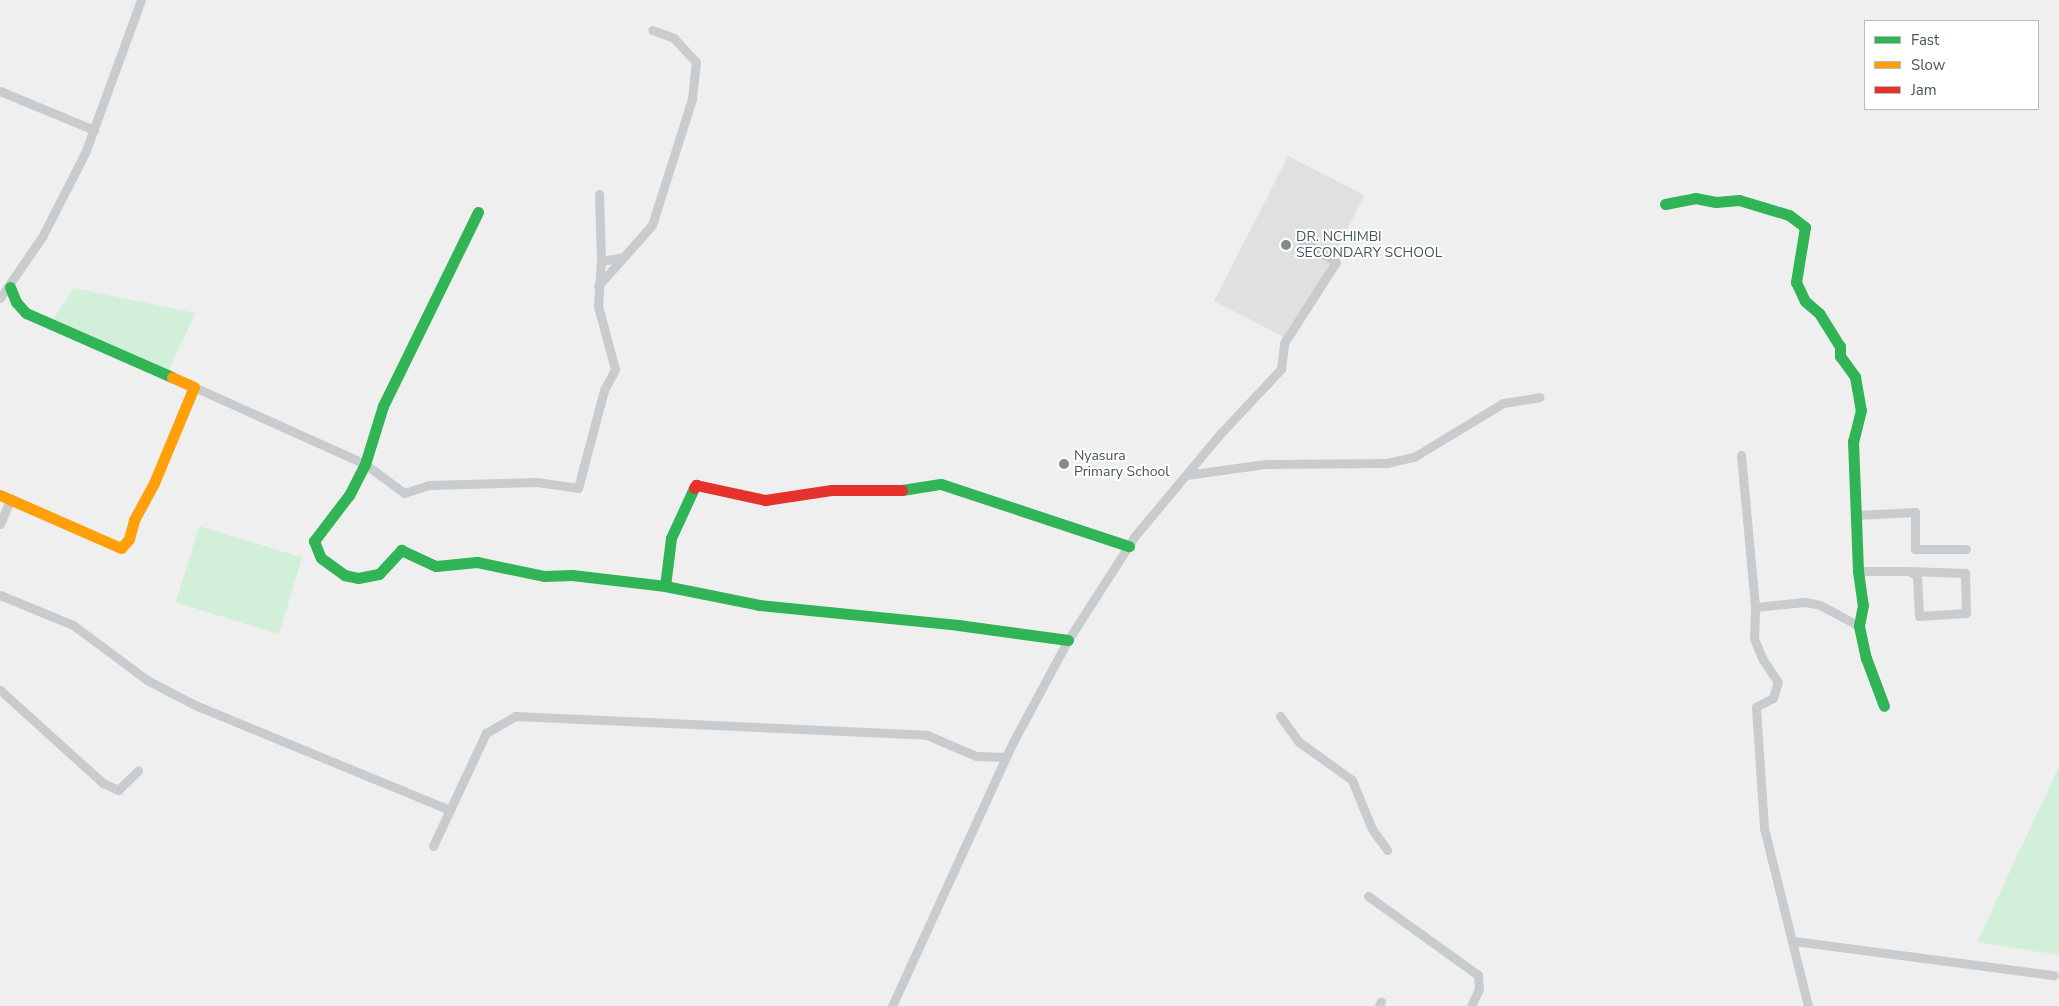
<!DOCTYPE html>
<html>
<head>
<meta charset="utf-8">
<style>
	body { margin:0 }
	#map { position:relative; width:2059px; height:1006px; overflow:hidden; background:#f0efef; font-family:"Nunito Sans",sans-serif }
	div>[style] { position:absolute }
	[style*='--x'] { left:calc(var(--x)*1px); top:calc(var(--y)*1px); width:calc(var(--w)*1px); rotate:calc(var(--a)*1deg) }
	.education>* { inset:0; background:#e1e0e1; transform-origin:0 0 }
	.green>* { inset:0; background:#d2f0d9; transform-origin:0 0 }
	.street>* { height:9px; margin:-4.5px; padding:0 4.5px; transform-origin:4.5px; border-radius:4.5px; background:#c8ccce }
	.fast>* { height:11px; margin:-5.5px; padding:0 5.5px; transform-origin:5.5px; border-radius:5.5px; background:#30b455 }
	.slow>* { height:11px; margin:-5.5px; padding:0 5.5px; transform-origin:5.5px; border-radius:5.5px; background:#ff9f0a }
	.jam>* { height:11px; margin:-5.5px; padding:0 5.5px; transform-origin:5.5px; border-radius:5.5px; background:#e5322d }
	.dots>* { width:14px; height:14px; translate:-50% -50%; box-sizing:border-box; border:2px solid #fff; border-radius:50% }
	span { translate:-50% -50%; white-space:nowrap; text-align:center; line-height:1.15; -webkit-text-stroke:4px #fff; paint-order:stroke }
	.poi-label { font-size:14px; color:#45555c }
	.left { translate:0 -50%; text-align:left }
	.legend { position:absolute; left:1864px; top:20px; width:175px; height:90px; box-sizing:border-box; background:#fff; border:1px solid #b5bbbe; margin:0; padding:6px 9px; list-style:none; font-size:15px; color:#45555c }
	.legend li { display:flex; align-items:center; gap:10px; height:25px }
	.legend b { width:25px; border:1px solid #b5bbbe }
</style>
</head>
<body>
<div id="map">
	<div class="education">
		<i style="left:1288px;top:156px;width:86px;height:163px;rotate:27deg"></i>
	</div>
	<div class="green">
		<i style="clip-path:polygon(74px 288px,196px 313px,166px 375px,50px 324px)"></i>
		<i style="left:199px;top:526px;width:108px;height:80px;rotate:17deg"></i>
		<i style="clip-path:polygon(2059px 766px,2059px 955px,1977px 942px)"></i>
	</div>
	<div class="street">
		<i style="--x:0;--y:91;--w:102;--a:22.5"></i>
		<i style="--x:601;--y:261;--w:23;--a:-10"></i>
		<i style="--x:598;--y:286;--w:81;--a:-48.5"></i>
		<i style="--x:652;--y:225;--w:132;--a:-72.4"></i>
		<i style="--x:692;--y:99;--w:37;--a:-84"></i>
		<i style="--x:696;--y:62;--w:33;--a:-133"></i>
		<i style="--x:674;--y:38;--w:23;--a:-160"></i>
		<i style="--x:0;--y:298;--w:74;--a:-55.5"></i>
		<i style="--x:42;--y:237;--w:94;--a:-62.9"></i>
		<i style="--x:85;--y:153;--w:163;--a:-69.9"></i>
		<i style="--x:194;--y:387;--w:188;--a:24.2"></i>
		<i style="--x:365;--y:464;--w:49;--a:36.6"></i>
		<i style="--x:404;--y:493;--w:26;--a:-18"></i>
		<i style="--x:429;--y:485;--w:108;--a:-1.6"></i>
		<i style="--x:537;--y:482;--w:41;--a:8.3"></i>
		<i style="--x:578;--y:488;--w:101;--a:-75.1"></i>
		<i style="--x:604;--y:390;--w:24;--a:-62"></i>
		<i style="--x:615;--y:369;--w:65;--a:-105.1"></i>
		<i style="--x:598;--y:306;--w:45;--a:-86.2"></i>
		<i style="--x:601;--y:261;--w:67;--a:-91.7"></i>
		<i style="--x:1741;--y:455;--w:153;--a:84.7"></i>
		<i style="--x:1186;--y:475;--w:80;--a:-7.9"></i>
		<i style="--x:1265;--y:464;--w:122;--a:-0.5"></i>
		<i style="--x:1387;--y:463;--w:28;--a:-13"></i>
		<i style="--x:1414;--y:457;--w:104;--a:-31.2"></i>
		<i style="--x:1503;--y:403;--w:37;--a:-9"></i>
		<i style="--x:1856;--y:515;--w:59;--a:-2.9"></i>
		<i style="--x:1915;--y:512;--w:37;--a:90"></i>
		<i style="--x:1915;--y:549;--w:51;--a:0"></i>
		<i style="--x:0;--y:524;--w:28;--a:-67"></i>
		<i style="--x:1858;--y:571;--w:50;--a:0"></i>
		<i style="--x:1908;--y:571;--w:10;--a:24"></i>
		<i style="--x:1917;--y:575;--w:41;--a:87.2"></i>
		<i style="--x:1919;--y:616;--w:47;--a:-3.7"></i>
		<i style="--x:1966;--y:613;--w:40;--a:-91.4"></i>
		<i style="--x:1965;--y:573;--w:57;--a:-178"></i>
		<i style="--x:0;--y:595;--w:79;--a:22.3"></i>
		<i style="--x:73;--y:625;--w:92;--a:36.6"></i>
		<i style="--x:147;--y:680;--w:54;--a:27.5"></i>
		<i style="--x:195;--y:705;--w:276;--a:22.4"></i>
		<i style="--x:0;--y:690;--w:139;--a:42.1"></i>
		<i style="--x:103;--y:783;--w:17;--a:25"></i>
		<i style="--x:118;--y:790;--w:28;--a:-44"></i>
		<i style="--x:1280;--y:716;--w:32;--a:54"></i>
		<i style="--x:1299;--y:742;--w:65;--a:35.6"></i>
		<i style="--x:1352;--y:780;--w:53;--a:67.8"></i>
		<i style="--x:1372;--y:829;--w:26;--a:54"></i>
		<i style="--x:433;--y:846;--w:125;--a:-64.9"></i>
		<i style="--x:486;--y:733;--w:34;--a:-30"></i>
		<i style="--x:515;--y:716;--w:412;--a:2.6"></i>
		<i style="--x:927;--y:735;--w:53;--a:23.2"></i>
		<i style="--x:976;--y:756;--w:30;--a:2"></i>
		<i style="--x:1368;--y:896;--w:135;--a:35.7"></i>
		<i style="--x:1478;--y:975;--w:14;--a:86"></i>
		<i style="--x:1479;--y:989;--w:19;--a:115"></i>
		<i style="--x:1794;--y:941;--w:262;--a:7.5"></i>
		<i style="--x:892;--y:1006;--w:290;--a:-65.4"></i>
		<i style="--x:1013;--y:742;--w:116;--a:-61.7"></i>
		<i style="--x:1068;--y:640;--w:122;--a:-57.3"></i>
		<i style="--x:1134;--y:537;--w:133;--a:-50.2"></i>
		<i style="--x:1219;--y:435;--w:91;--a:-46.8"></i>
		<i style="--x:1281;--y:369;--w:26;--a:-83"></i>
		<i style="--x:1284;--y:343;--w:96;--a:-57.3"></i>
		<i style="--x:1336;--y:262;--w:41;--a:-147.8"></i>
		<i style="--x:1379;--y:1006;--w:5;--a:-68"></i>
		<i style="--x:1808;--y:1006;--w:183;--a:-103.9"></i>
		<i style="--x:1764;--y:828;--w:121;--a:-93.8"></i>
		<i style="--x:1756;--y:707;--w:19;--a:-28"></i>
		<i style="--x:1773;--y:698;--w:17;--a:-73"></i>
		<i style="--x:1778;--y:682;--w:27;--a:-124"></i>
		<i style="--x:1763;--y:660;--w:23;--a:-113"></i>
		<i style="--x:1754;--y:639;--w:32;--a:-88"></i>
		<i style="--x:1755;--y:607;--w:50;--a:-5.7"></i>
		<i style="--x:1805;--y:602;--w:15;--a:11"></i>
		<i style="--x:1820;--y:605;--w:44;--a:28.3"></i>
	</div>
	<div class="fast">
		<i style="--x:1665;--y:204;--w:31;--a:-11"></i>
		<i style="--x:1695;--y:198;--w:21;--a:11"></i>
		<i style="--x:1716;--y:202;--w:23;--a:-5"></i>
		<i style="--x:1739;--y:200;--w:52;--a:16.7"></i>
		<i style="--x:1789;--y:215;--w:20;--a:37"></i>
		<i style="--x:1805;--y:227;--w:56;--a:99.3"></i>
		<i style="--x:1796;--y:282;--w:21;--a:65"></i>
		<i style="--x:1805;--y:301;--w:18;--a:41"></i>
		<i style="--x:1819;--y:313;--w:39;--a:58"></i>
		<i style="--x:1840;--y:346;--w:10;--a:90"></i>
		<i style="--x:1840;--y:356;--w:26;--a:54"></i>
		<i style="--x:1855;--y:377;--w:34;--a:80"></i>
		<i style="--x:1861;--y:410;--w:32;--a:104"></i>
		<i style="--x:1853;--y:441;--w:130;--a:87.8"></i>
		<i style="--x:1858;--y:571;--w:34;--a:82"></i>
		<i style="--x:1863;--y:605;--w:21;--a:101"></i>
		<i style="--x:1859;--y:626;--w:33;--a:78"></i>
		<i style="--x:1866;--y:658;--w:51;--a:69.4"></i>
		<i style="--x:478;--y:212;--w:216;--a:116.1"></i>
		<i style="--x:383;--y:406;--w:61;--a:107.2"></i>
		<i style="--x:365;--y:464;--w:35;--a:117"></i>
		<i style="--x:349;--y:495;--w:58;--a:127.3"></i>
		<i style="--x:314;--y:541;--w:18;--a:68"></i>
		<i style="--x:321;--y:558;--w:29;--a:36"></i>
		<i style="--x:344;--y:575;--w:14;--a:12"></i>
		<i style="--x:358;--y:578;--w:21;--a:-11"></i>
		<i style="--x:379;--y:574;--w:33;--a:-47"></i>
		<i style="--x:401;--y:550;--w:38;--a:25"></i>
		<i style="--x:436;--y:566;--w:41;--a:-5.6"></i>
		<i style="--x:477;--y:562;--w:68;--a:11.8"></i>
		<i style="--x:544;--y:576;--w:28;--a:-2"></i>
		<i style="--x:572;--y:575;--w:94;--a:6.7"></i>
		<i style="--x:10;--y:287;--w:16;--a:68"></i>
		<i style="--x:16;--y:302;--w:15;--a:48"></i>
		<i style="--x:26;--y:313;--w:159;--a:23.7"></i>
		<i style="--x:694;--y:488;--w:55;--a:114.7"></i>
		<i style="--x:671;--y:538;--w:48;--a:97.1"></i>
		<i style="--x:665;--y:586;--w:96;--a:11.4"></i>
		<i style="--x:759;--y:605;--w:200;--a:5.7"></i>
		<i style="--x:958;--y:625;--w:111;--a:7.8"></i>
		<i style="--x:902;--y:490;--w:39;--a:-9"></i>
		<i style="--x:941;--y:484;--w:198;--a:18.3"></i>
	</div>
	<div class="slow">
		<i style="--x:0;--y:495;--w:132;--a:23.7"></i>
		<i style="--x:121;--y:548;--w:12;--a:-48"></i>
		<i style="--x:129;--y:539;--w:20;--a:-75"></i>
		<i style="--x:134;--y:520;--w:42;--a:-61.6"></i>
		<i style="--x:154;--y:483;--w:104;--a:-67.4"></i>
		<i style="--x:194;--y:387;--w:24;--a:-156"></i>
	</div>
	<div class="jam">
		<i style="--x:694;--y:488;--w:4;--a:-56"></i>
		<i style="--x:696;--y:485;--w:71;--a:12.3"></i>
		<i style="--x:765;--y:500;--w:67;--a:-8.6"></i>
		<i style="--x:831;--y:490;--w:71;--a:0"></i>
	</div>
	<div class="dots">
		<i style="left:1286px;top:245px;background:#818b8f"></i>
		<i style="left:1064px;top:464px;background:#818b8f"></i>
	</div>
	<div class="poi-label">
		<span class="left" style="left:1296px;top:245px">DR. NCHIMBI<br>SECONDARY SCHOOL</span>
		<span class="left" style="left:1074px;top:464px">Nyasura<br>Primary School</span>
	</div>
	<ul class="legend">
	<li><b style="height:6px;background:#30b455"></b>Fast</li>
	<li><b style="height:6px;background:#ff9f0a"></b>Slow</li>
	<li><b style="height:6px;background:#e5322d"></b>Jam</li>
	</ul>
</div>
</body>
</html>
